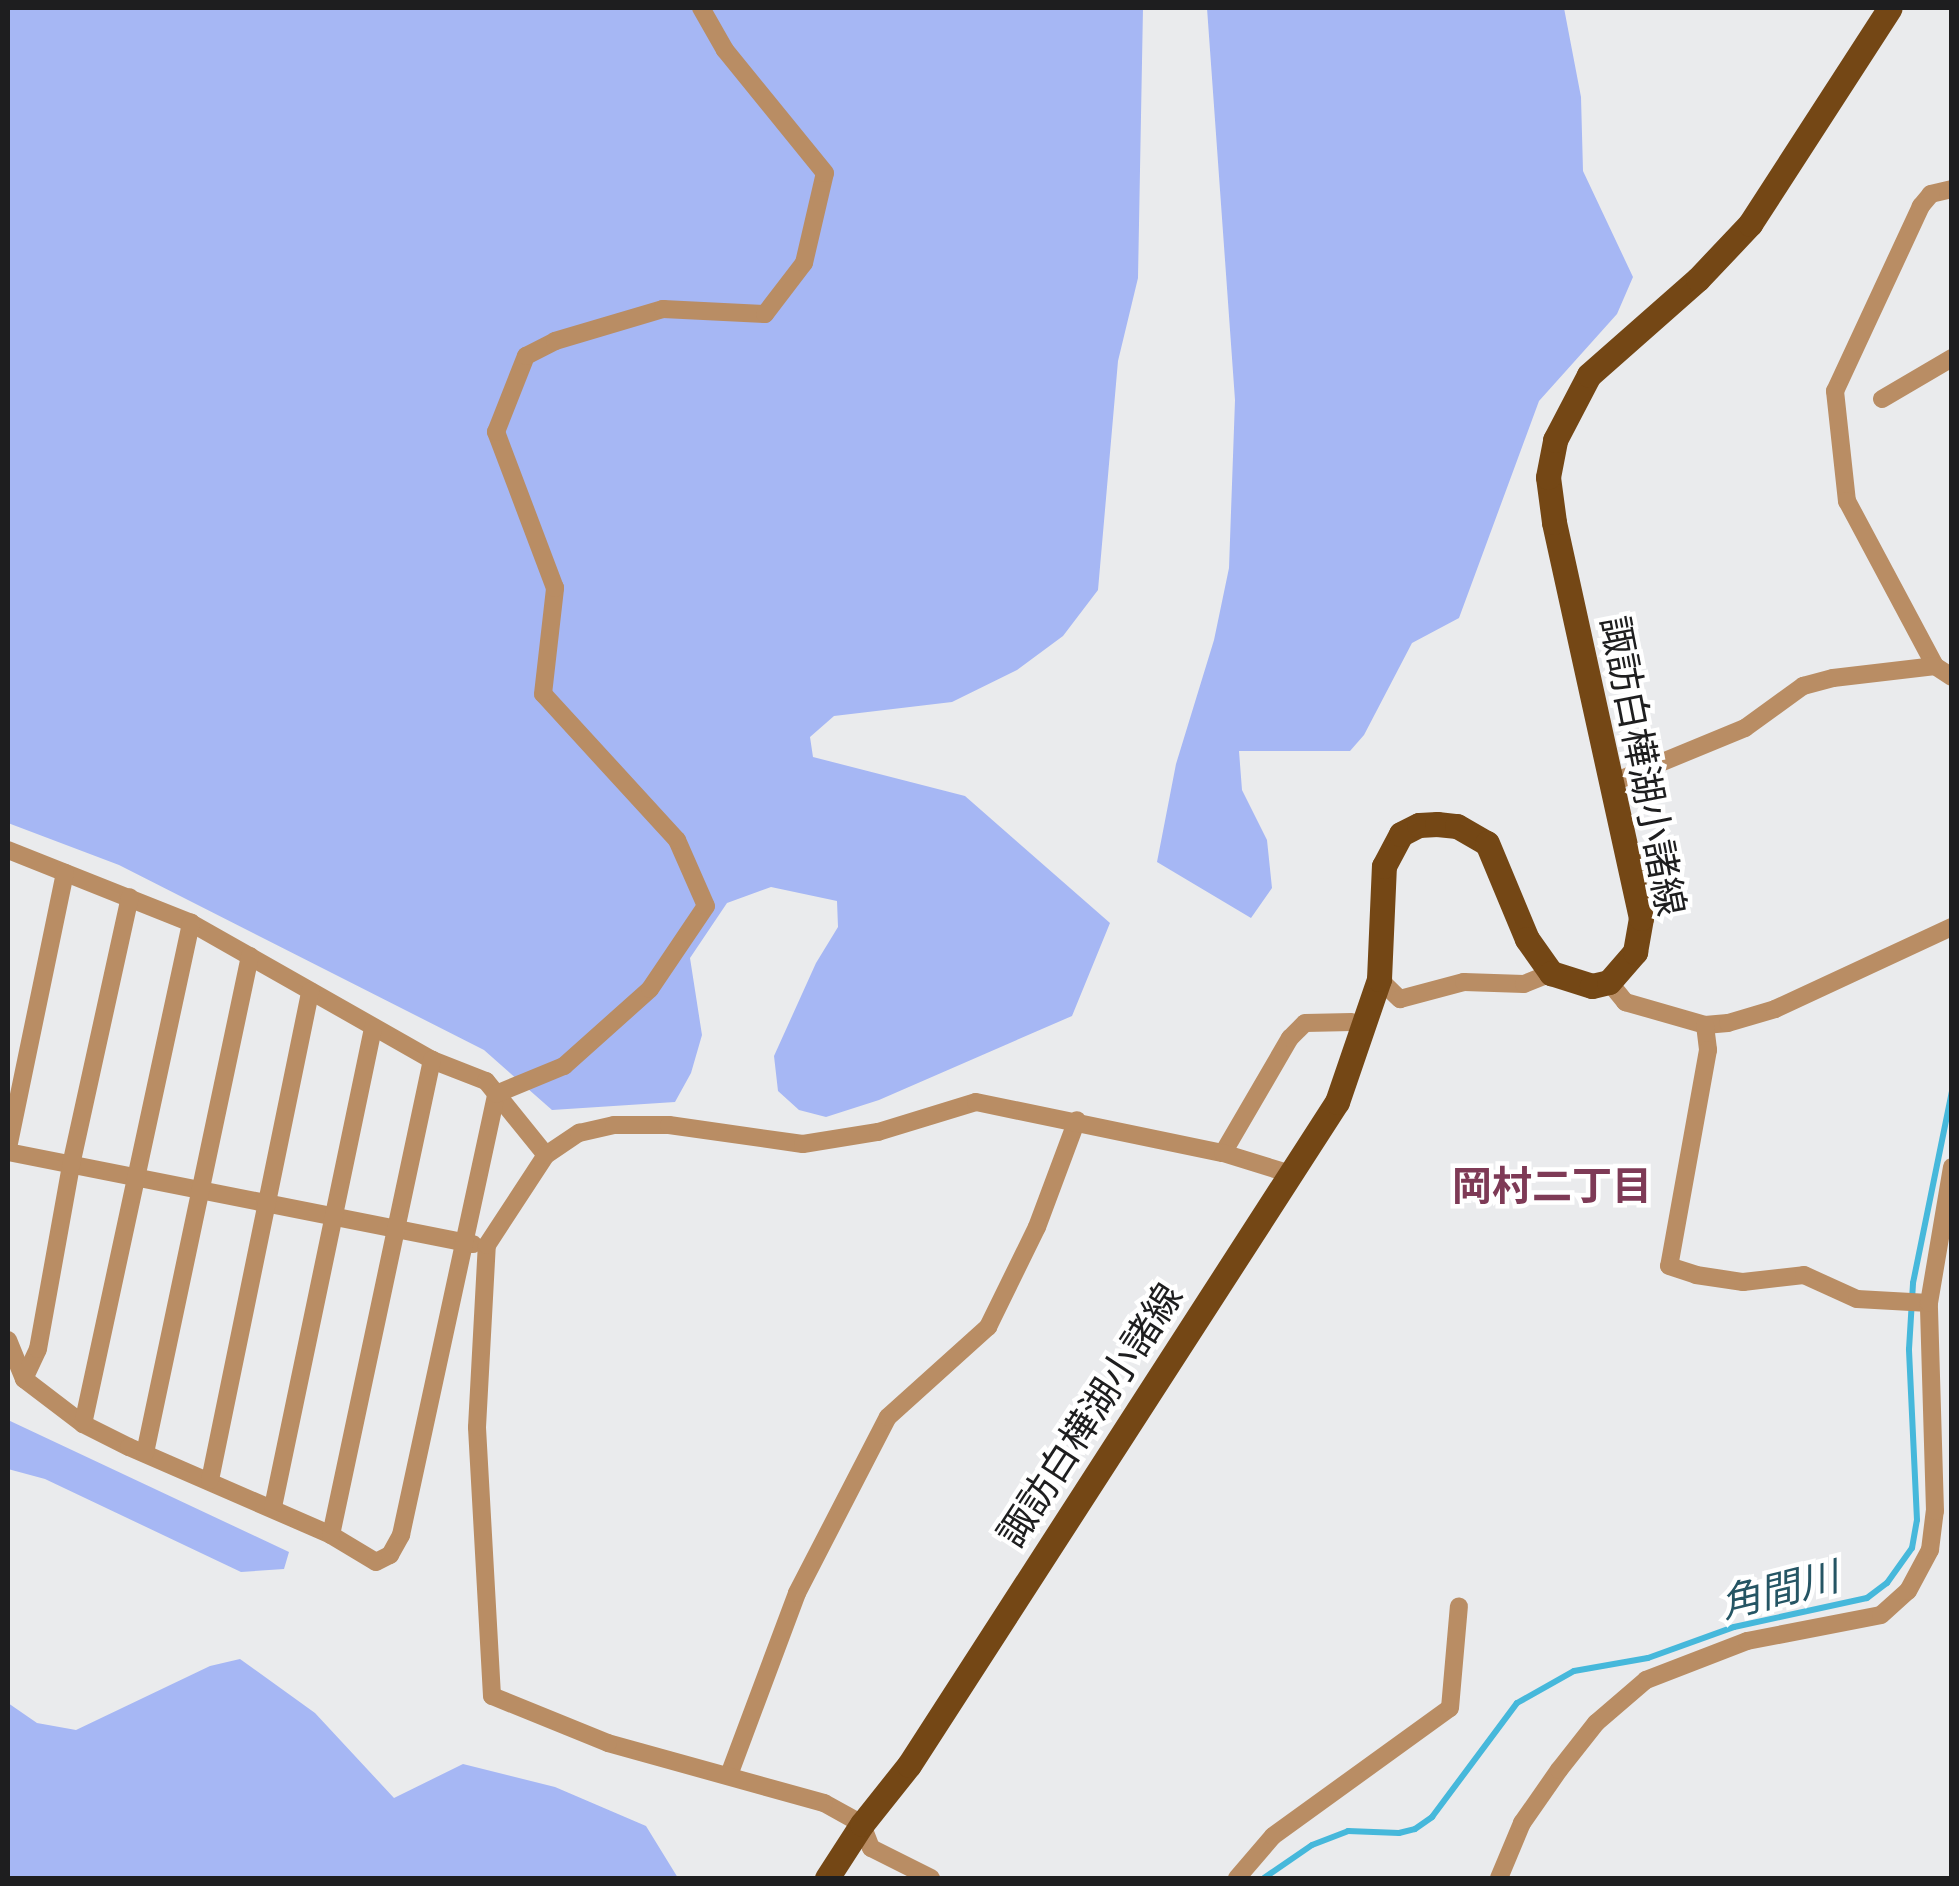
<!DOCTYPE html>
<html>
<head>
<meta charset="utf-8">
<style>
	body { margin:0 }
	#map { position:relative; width:1959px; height:1886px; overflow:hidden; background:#eaebed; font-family:Mulish,"Noto Sans JP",sans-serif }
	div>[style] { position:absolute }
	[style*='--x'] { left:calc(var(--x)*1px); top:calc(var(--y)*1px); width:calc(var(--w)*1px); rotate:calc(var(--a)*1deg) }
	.forest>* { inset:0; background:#a6b7f4 }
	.stream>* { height:6px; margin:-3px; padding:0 3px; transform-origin:3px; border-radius:3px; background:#46b8db }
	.street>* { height:18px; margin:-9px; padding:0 9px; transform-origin:9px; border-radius:9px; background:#b98d64 }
	.primary>* { height:25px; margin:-12.5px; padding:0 12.5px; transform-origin:12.5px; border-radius:12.5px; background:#744715 }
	span { translate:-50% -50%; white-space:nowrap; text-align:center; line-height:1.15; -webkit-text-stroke:9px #fff; paint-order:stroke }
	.street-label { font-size:38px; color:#1e1e1f }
	.neighbourhood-label { font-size:40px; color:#7e3a56; font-weight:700 }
	.water-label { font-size:40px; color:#255564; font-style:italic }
	.frame { position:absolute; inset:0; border:10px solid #1e1e1f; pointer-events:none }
</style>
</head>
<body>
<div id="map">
	<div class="forest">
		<i style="clip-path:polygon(8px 8px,1143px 8px,1138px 278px,1118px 361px,1098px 590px,1063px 636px,1017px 670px,952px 702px,834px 716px,810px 737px,813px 757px,965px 796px,1110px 923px,1072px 1016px,879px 1100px,826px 1117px,799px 1110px,778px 1091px,774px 1056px,816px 963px,838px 927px,837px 901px,771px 887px,727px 903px,690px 958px,702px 1035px,691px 1073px,675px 1102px,552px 1110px,484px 1050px,119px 865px,8px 823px)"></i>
		<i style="clip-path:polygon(1207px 8px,1564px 8px,1581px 97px,1583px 171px,1633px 277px,1617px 314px,1539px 401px,1459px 618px,1412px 643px,1364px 735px,1350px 751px,1239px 751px,1242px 790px,1267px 840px,1272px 888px,1251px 918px,1157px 862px,1176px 764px,1214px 640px,1229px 568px,1235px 400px)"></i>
		<i style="clip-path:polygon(8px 1420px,289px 1552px,284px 1569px,241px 1572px,45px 1479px,8px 1469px)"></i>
		<i style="clip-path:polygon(240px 1659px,315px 1713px,394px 1798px,463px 1764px,555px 1787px,646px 1826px,678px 1878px,8px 1878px,8px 1703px,37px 1723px,76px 1730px,210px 1666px)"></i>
	</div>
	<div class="stream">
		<i style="--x:1264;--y:1878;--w:58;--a:-34.5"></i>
		<i style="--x:1312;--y:1845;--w:39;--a:-21"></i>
		<i style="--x:1348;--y:1831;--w:51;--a:2.2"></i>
		<i style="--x:1399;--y:1833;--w:16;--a:-14"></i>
		<i style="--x:1415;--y:1829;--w:21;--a:-35"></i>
		<i style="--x:1432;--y:1817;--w:142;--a:-53.3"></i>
		<i style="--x:1517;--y:1703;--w:65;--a:-29.3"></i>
		<i style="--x:1574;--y:1671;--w:75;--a:-10"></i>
		<i style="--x:1648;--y:1658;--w:91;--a:-19.8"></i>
		<i style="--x:1734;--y:1627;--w:136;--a:-12.3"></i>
		<i style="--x:1867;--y:1598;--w:25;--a:-37"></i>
		<i style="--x:1887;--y:1583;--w:43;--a:-54.5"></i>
		<i style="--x:1912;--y:1548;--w:28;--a:-80"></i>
		<i style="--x:1917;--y:1520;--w:171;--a:-92.7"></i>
		<i style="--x:1909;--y:1349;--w:66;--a:-86.5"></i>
		<i style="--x:1913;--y:1283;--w:195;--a:-78.5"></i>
	</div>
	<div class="street">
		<i style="--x:1952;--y:189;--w:22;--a:167"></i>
		<i style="--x:1931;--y:194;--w:16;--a:130"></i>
		<i style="--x:1921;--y:206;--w:204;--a:114.9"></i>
		<i style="--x:1835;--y:391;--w:111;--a:83.8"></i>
		<i style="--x:1847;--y:501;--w:187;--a:61.9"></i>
		<i style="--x:1935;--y:666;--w:20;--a:33"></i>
		<i style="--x:1882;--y:399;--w:81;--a:-30.4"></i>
		<i style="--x:1614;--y:782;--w:142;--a:-22.4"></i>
		<i style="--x:1745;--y:728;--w:72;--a:-35.9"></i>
		<i style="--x:1803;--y:686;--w:31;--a:-15"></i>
		<i style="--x:1833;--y:678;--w:103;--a:-6.7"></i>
		<i style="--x:8;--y:850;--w:197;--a:21.7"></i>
		<i style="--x:191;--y:923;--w:277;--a:29.6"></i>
		<i style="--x:432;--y:1060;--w:58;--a:21.3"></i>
		<i style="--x:486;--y:1081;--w:95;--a:51"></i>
		<i style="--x:1379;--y:979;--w:29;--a:44"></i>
		<i style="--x:1400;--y:999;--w:66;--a:-14.9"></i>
		<i style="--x:1464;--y:982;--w:60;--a:1.9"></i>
		<i style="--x:1524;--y:984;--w:29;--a:-22"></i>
		<i style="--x:1609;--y:982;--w:26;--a:51"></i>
		<i style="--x:1625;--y:1002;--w:83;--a:16"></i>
		<i style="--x:1705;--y:1025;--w:23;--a:-5"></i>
		<i style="--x:1728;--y:1023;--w:49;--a:-16.6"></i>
		<i style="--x:1775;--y:1009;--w:195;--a:-24.9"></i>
		<i style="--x:1705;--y:1025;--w:25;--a:83"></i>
		<i style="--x:1708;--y:1050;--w:219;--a:100.2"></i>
		<i style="--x:1669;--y:1266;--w:28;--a:18"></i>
		<i style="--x:1696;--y:1275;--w:48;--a:8.5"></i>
		<i style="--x:1743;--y:1282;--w:61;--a:-6.5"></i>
		<i style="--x:1804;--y:1275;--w:58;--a:24.4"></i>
		<i style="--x:1857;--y:1299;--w:72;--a:3.2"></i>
		<i style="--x:8;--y:1148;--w:281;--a:-78.3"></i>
		<i style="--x:8;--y:1152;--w:474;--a:11.2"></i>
		<i style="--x:1223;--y:1153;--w:133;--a:-59.8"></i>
		<i style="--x:1290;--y:1038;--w:21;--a:-45"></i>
		<i style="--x:1305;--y:1023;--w:47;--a:-1.2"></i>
		<i style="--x:8;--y:1340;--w:42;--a:67.7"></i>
		<i style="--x:24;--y:1379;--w:74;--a:37.3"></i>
		<i style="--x:83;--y:1424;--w:51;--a:26.6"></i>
		<i style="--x:129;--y:1447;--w:220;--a:23.5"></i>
		<i style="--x:331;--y:1535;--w:52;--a:31"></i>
		<i style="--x:376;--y:1562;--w:16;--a:-27"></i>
		<i style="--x:390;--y:1555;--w:23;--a:-61"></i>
		<i style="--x:401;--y:1535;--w:451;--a:-77.8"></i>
		<i style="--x:496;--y:1094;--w:74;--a:-22.4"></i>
		<i style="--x:564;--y:1066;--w:115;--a:-41.8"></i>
		<i style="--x:650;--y:989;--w:100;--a:-56"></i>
		<i style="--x:706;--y:906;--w:72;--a:-113.7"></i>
		<i style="--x:677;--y:840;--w:198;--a:-132.5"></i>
		<i style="--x:543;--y:694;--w:107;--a:-83.5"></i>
		<i style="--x:555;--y:588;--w:167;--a:-110.7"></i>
		<i style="--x:496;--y:432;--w:82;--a:-68.5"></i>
		<i style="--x:526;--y:356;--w:33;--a:-27"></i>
		<i style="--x:555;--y:341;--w:113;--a:-16.5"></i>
		<i style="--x:663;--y:309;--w:102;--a:2.8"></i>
		<i style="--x:765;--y:314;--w:64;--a:-52.6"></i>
		<i style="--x:804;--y:263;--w:92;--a:-76.9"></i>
		<i style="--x:825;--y:173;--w:159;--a:-129.1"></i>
		<i style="--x:725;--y:50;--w:48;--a:-119.7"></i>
		<i style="--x:24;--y:1379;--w:33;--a:-65"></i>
		<i style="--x:38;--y:1349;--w:187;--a:-79.8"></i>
		<i style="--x:71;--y:1165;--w:274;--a:-77.6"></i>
		<i style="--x:83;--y:1424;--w:513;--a:-77.83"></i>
		<i style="--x:145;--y:1453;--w:508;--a:-78.07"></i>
		<i style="--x:210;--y:1480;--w:499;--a:-78.4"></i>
		<i style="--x:273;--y:1507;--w:490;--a:-78.2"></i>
		<i style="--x:331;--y:1535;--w:486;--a:-78"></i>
		<i style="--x:729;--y:1775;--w:194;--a:-69.5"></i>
		<i style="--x:797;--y:1593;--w:198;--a:-62.7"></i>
		<i style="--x:888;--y:1417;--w:135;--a:-42"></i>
		<i style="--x:988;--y:1327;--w:111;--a:-63.9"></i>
		<i style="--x:1037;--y:1227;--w:114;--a:-69.5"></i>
		<i style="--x:931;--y:1878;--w:67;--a:-153.4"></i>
		<i style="--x:871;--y:1848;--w:26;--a:-111"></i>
		<i style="--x:862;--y:1824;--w:43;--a:-151.1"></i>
		<i style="--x:824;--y:1803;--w:224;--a:-164.5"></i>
		<i style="--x:608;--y:1743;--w:125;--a:-157.9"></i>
		<i style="--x:492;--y:1696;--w:269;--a:-93.2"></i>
		<i style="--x:477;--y:1427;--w:182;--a:-86.9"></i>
		<i style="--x:487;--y:1245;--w:108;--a:-56.8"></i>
		<i style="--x:546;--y:1155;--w:40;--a:-34"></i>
		<i style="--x:579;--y:1133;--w:36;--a:-13"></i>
		<i style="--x:614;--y:1125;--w:55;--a:0"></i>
		<i style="--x:669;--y:1125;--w:135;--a:8.1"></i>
		<i style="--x:803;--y:1144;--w:76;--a:-9.1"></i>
		<i style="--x:878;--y:1132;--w:102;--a:-17"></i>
		<i style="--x:976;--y:1102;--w:252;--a:11.7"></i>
		<i style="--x:1223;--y:1153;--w:74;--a:17.2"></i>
		<i style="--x:1237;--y:1878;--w:55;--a:-49.4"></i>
		<i style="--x:1273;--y:1836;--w:218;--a:-35.9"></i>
		<i style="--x:1450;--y:1708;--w:102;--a:-85"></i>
		<i style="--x:1499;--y:1878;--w:60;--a:-67.3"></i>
		<i style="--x:1522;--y:1823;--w:65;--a:-55.1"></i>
		<i style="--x:1559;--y:1770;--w:60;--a:-51.8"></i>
		<i style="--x:1596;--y:1723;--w:66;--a:-40.7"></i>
		<i style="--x:1646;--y:1680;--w:108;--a:-21.1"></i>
		<i style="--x:1747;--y:1641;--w:136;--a:-11"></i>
		<i style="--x:1881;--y:1615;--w:36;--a:-42"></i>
		<i style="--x:1908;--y:1591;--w:47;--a:-61.8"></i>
		<i style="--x:1930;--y:1550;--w:39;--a:-83"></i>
		<i style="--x:1935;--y:1511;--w:208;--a:-91.7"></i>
		<i style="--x:1929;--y:1303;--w:138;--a:-80.4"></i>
	</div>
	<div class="primary">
		<i style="--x:827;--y:1878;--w:64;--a:-57.1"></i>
		<i style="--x:862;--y:1824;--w:75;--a:-51.5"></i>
		<i style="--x:909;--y:1765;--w:789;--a:-57.16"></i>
		<i style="--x:1337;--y:1102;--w:130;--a:-71.1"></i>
		<i style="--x:1379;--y:979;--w:113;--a:-87.5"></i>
		<i style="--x:1384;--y:866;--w:36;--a:-62"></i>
		<i style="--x:1401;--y:834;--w:20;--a:-27"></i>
		<i style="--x:1419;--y:825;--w:18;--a:-3"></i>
		<i style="--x:1437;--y:824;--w:20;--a:6"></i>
		<i style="--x:1457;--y:826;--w:34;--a:30"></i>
		<i style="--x:1487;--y:843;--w:104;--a:67.4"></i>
		<i style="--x:1527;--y:939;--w:42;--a:54.8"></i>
		<i style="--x:1551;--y:973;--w:43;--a:17.6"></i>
		<i style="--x:1592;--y:986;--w:17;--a:-13"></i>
		<i style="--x:1609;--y:982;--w:40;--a:-49"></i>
		<i style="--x:1635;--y:952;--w:35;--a:-80"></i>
		<i style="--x:1641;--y:918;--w:405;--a:-102.4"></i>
		<i style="--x:1554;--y:522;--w:45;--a:-97.6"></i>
		<i style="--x:1548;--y:477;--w:38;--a:-79"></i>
		<i style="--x:1555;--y:440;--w:73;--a:-62.4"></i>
		<i style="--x:1589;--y:375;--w:145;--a:-41.4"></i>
		<i style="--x:1698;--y:279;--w:76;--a:-46.6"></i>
		<i style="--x:1750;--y:224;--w:257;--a:-57.1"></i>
	</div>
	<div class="street-label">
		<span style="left:1643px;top:766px;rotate:79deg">諏訪白樺湖小諸線</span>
		<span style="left:1090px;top:1415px;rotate:-57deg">諏訪白樺湖小諸線</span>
	</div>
	<div class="neighbourhood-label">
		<span style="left:1552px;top:1185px">岡村二丁目</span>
	</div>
	<div class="water-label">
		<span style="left:1779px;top:1589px;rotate:-14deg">角間川</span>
	</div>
	<div class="frame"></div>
</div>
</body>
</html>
